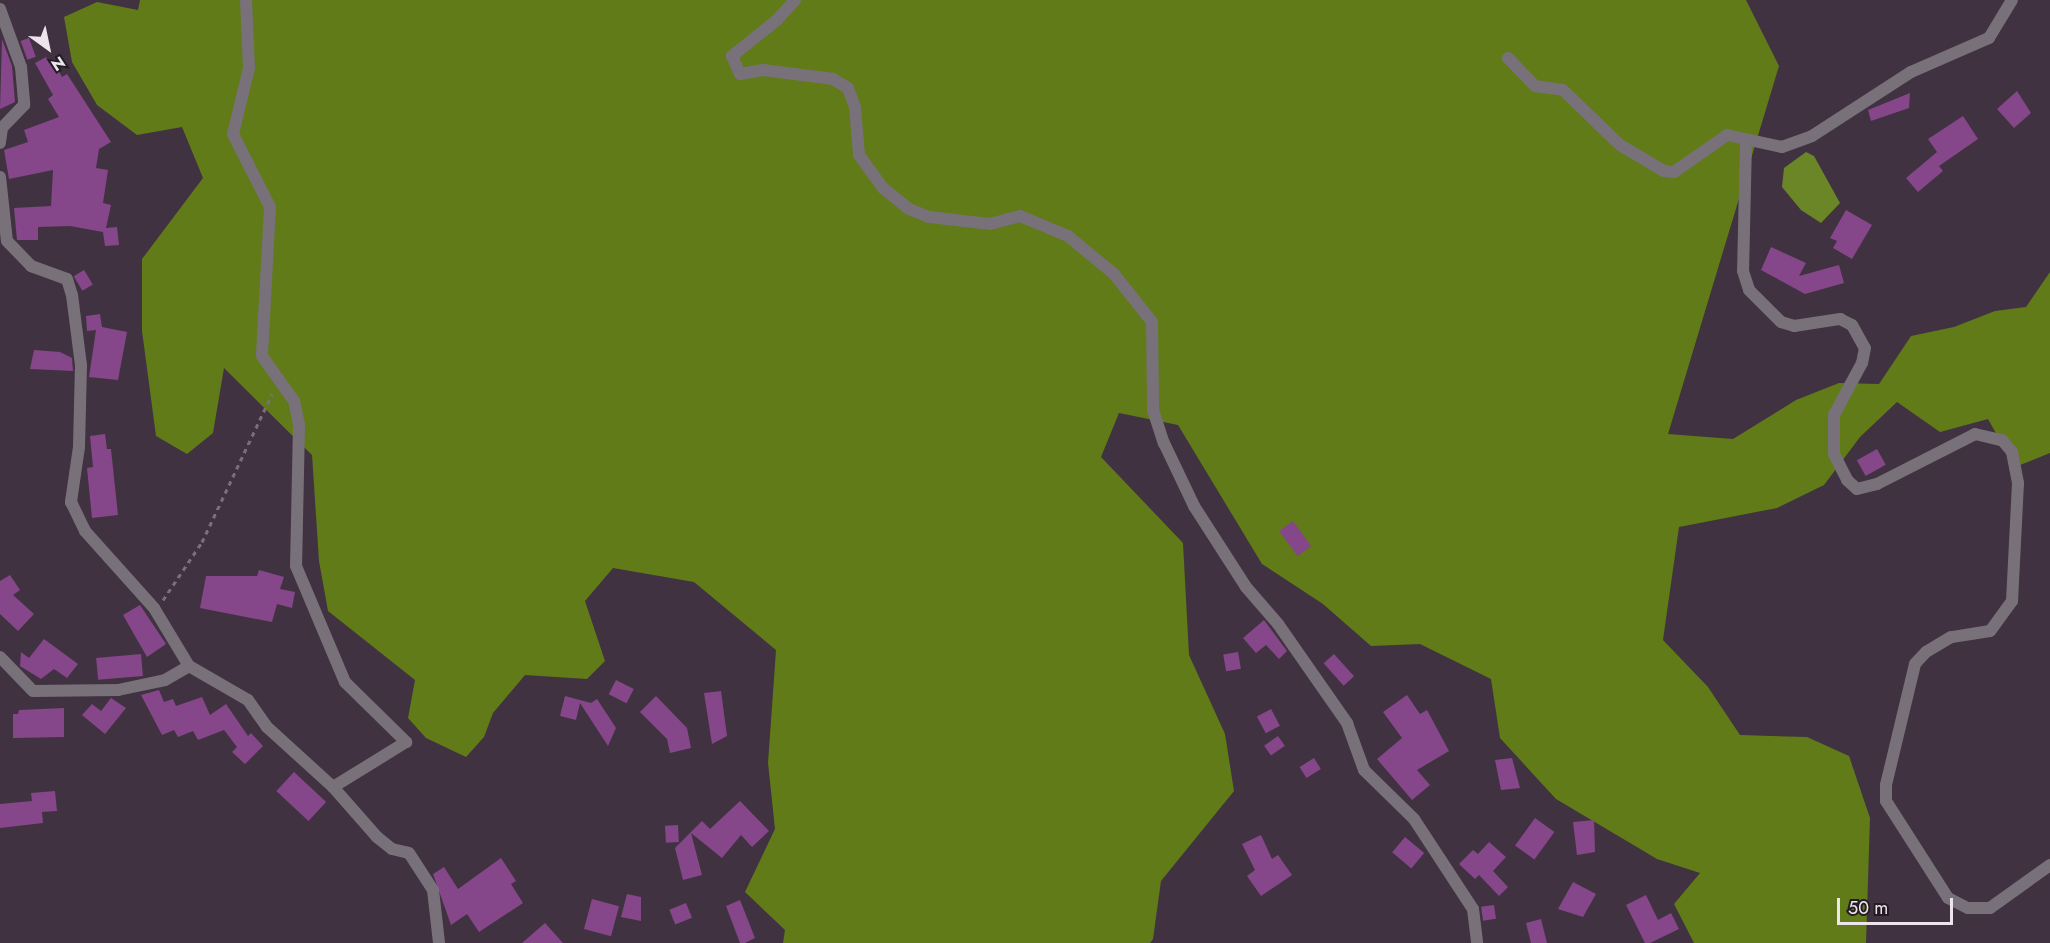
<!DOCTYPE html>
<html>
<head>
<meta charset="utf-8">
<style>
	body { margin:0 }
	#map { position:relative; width:2050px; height:943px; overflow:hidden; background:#403241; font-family:Jost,sans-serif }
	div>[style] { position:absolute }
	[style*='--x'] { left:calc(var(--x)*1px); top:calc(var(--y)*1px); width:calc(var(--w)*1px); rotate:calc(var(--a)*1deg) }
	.forest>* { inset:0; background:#607b17 }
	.water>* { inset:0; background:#6a8626 }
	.building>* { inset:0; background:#86468a; transform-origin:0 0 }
	.path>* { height:3px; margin-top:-1.5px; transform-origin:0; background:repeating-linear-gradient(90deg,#7c6f7c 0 4.5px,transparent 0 9px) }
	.minor>* { height:12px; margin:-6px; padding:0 6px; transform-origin:6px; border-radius:6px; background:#797179 }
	span { translate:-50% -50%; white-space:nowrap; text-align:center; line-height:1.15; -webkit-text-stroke:6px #231c23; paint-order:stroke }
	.north { position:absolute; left:18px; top:18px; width:60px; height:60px; -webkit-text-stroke:4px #231c23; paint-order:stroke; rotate:147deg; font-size:16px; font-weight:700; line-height:24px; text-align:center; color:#ede4ed }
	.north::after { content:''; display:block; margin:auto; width:21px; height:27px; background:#ede4ed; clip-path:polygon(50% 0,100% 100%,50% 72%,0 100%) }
	.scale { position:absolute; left:1837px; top:898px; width:116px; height:27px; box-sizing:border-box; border:3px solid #ede4ed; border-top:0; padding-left:8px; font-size:18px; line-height:21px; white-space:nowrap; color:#ede4ed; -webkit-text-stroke:4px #231c23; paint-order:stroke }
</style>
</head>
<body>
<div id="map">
	<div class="forest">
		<i style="clip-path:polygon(140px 0,1746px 0,1779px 66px,1668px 434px,1733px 439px,1796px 400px,1839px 383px,1879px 384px,1911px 336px,1954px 327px,1995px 311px,2026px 307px,2050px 272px,2050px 453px,2015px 467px,1988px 419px,1940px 432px,1897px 402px,1860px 437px,1824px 485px,1777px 508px,1679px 527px,1663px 640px,1708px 687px,1740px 735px,1807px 737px,1849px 756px,1870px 818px,1866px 943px,1694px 943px,1674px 904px,1700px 873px,1657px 859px,1556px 799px,1500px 738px,1491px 679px,1420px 644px,1371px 646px,1323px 604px,1262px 564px,1178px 425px,1119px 413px,1101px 457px,1183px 543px,1189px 655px,1225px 734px,1234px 791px,1161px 881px,1153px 939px,1150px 943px,783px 943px,785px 930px,745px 892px,775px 829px,768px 763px,776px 650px,694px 582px,613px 568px,585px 601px,605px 661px,587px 679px,525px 675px,493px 713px,484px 737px,466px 757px,426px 738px,408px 718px,415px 680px,328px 611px,319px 561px,312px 455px,224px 368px,213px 433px,187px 454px,156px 436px,142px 331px,142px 259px,203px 178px,182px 127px,137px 135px,97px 105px,72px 62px,64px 17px,97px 2px,138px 10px)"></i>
	</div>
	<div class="water">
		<i style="clip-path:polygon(1806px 152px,1814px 156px,1840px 203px,1821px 223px,1801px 210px,1782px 187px,1784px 168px)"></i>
	</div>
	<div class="building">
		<i style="left:29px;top:38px;width:20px;height:9px;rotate:70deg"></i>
		<i style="clip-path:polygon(2px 39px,12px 66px,15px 102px,0 109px)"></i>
		<i style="clip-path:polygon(46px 57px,49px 63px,53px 61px,62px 77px,67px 74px,111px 142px,99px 149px,96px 168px,108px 170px,103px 203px,111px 205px,106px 228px,117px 227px,119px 245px,105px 246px,103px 232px,70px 226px,38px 227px,38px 240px,17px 240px,14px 208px,51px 206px,53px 170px,9px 179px,4px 150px,28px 142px,24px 130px,59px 117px,48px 99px,53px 95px,35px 63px)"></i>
		<i style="clip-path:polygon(2017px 91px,2031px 113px,2014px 128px,1997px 109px)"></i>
		<i style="clip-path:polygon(1910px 93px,1909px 108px,1871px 121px,1868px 110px)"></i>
		<i style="clip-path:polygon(1963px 116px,1978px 139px,1939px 166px,1943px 171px,1918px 192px,1906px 178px,1937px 152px,1928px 139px)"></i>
		<i style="clip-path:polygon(1846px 210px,1872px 225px,1852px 259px,1833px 248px,1837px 241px,1830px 238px)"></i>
		<i style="clip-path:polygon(1771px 247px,1806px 263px,1799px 276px,1839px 265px,1844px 283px,1805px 294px,1761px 270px)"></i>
		<i style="left:84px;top:270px;width:17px;height:12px;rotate:59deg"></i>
		<i style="clip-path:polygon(100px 314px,102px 327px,127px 332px,118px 380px,89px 377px,96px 330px,87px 331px,86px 316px)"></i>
		<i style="clip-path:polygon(34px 350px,60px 352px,72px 358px,73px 371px,30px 369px)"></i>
		<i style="clip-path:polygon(105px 434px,107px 449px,111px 449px,118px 515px,92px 518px,87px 468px,93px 467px,90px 436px)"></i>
		<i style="left:1877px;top:449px;width:18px;height:23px;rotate:61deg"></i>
		<i style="left:1293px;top:521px;width:31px;height:17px;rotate:54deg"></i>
		<i style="clip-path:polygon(259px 570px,284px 577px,280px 589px,295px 592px,292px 608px,277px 604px,272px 622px,200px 608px,206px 576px,257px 576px)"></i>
		<i style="clip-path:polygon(10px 575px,20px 590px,13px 595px,34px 614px,18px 631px,0 614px,0 581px)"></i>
		<i style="clip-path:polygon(140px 605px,166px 644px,147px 657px,123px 615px)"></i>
		<i style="clip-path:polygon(1264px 620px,1287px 651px,1279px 659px,1266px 645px,1256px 653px,1243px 638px)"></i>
		<i style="clip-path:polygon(44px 639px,78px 664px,67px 678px,54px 669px,41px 679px,20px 666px,21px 652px,29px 658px)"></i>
		<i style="left:1238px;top:652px;width:17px;height:15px;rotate:80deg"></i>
		<i style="left:141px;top:654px;width:22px;height:45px;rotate:85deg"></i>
		<i style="left:1334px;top:654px;width:30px;height:14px;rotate:48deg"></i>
		<i style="left:616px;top:680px;width:20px;height:16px;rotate:27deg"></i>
		<i style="clip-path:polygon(159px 690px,164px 702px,173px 699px,176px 706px,202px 697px,210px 715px,226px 704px,248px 736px,251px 733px,263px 746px,245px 764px,232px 752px,237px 747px,224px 730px,198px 740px,193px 731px,178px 737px,174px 730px,162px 735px,141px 695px)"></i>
		<i style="clip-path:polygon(721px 691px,727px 736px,712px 744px,704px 693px)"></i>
		<i style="clip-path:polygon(1407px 695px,1420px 714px,1427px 710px,1449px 751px,1417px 770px,1430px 785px,1412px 800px,1377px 759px,1402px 738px,1383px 712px)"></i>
		<i style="clip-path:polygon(565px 696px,591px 703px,597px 699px,616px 728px,608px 746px,580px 703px,576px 720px,560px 716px)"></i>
		<i style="clip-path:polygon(656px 696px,687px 728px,691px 748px,670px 753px,667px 739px,640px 712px)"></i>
		<i style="clip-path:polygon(111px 698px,126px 708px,105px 734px,82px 715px,92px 704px,101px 711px)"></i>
		<i style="clip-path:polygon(64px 708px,64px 737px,13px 738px,13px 714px,18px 714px,19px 710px)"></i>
		<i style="left:1271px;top:709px;width:19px;height:16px;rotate:62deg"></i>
		<i style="left:1278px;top:736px;width:12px;height:17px;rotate:55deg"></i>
		<i style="left:1314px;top:758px;width:13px;height:17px;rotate:58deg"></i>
		<i style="clip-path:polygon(1512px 758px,1520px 788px,1501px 790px,1495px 760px)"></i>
		<i style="left:294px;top:772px;width:44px;height:26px;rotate:43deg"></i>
		<i style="clip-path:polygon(55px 791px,57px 811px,42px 812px,43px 823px,0 828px,0 804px,32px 801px,31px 793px)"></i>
		<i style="clip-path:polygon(740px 801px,769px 831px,752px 847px,741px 835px,722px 858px,691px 833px,702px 875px,683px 880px,675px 848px,702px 821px,710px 829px)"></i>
		<i style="left:1535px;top:818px;width:24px;height:34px;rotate:36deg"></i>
		<i style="clip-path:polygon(1594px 820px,1595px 852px,1577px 855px,1573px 822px)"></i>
		<i style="left:678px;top:825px;width:17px;height:13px;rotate:87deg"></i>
		<i style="clip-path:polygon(1261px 835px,1272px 859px,1278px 855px,1292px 875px,1261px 896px,1247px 876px,1255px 870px,1242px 844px)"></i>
		<i style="left:1405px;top:837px;width:25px;height:20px;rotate:40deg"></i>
		<i style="clip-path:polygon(1489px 842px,1506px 857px,1493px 871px,1508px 887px,1499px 896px,1479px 875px,1475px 879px,1459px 864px,1473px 850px,1478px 854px)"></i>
		<i style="clip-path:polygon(501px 858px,516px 881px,511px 884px,523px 903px,479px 932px,467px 914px,451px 925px,433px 874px,444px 867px,458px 889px)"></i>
		<i style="clip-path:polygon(1573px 882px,1596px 894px,1583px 917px,1558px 909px)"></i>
		<i style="clip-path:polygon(627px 894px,641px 897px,641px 921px,621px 917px)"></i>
		<i style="clip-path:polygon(1646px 895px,1658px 920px,1671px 913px,1679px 929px,1650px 943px,1645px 943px,1626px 905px)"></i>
		<i style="left:592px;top:899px;width:28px;height:31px;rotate:15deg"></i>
		<i style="clip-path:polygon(740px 900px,755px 938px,745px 943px,740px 943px,726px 906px)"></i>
		<i style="left:686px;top:903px;width:16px;height:18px;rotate:68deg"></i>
		<i style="left:1494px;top:905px;width:14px;height:13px;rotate:82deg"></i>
		<i style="clip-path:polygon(1541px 919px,1547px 943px,1531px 943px,1526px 923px)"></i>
		<i style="clip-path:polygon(545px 923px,563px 943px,522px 943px)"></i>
	</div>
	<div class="path">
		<i style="--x:163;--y:600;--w:70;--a:-56.1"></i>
		<i style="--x:202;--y:542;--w:164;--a:-64.7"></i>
	</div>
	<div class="minor">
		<i style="--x:246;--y:0;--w:68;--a:87.5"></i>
		<i style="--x:249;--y:68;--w:68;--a:103.6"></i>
		<i style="--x:233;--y:134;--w:82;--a:63.1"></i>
		<i style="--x:270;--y:207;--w:149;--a:93.1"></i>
		<i style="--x:262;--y:356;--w:55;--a:54.6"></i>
		<i style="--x:294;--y:401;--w:25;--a:78"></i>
		<i style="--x:299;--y:425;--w:141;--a:91.2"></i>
		<i style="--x:296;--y:566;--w:126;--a:67.1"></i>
		<i style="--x:345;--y:682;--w:86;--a:44.5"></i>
		<i style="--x:406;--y:742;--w:86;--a:148.3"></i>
		<i style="--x:795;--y:0;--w:27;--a:132"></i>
		<i style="--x:777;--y:20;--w:58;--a:141.3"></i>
		<i style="--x:732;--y:56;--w:20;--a:66"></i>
		<i style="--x:740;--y:74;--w:23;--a:-10"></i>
		<i style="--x:763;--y:70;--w:71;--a:7.3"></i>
		<i style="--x:833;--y:79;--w:17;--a:31"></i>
		<i style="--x:848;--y:88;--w:20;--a:70"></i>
		<i style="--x:855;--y:107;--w:48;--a:85.2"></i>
		<i style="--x:859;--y:155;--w:41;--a:54"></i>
		<i style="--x:883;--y:188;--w:33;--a:39"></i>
		<i style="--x:909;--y:209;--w:22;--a:22"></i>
		<i style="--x:929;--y:217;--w:61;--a:6.5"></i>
		<i style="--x:990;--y:224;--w:31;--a:-15"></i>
		<i style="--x:1020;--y:216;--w:52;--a:22.6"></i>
		<i style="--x:1068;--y:236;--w:60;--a:39.6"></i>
		<i style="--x:1114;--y:274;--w:61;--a:51.6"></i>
		<i style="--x:1152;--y:322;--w:88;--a:89.3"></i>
		<i style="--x:1153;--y:410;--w:35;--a:72"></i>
		<i style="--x:1164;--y:443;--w:70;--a:64.5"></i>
		<i style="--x:1194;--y:506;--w:96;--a:57.3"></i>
		<i style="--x:1246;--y:587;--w:49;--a:49.1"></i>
		<i style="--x:1278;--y:624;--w:121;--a:55.1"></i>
		<i style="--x:1347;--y:723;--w:50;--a:70.1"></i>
		<i style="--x:1364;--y:770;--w:70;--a:44.4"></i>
		<i style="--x:1414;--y:819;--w:108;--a:56.8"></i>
		<i style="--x:1473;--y:909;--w:34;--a:83"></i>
		<i style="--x:0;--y:9;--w:62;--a:70.1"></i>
		<i style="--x:21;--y:67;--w:38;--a:85"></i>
		<i style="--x:24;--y:105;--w:32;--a:134"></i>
		<i style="--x:2;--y:128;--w:15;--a:98"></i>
		<i style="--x:1508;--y:58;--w:39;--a:46"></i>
		<i style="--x:1535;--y:86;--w:28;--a:8"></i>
		<i style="--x:1563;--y:90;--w:79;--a:44"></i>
		<i style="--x:1620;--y:145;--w:51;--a:30.6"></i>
		<i style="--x:1664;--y:171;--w:10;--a:6"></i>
		<i style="--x:1674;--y:172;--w:65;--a:-34.9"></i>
		<i style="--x:1727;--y:135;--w:56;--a:12.3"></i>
		<i style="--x:1782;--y:147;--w:32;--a:-20"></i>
		<i style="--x:1812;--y:136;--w:118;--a:-32.9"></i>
		<i style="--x:1911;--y:72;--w:85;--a:-23.6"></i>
		<i style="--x:1989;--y:38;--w:44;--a:-58.8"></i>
		<i style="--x:1746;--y:141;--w:130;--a:91.3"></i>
		<i style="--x:1743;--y:271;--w:20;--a:72"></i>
		<i style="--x:1749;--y:290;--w:45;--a:45"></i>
		<i style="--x:1781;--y:322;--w:14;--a:17"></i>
		<i style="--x:1794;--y:326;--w:47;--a:-8.7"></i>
		<i style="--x:1840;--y:319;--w:13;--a:27"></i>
		<i style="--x:1852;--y:325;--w:26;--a:61"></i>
		<i style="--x:1865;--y:348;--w:15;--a:101"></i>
		<i style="--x:1862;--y:363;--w:59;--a:118.3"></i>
		<i style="--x:1834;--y:415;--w:39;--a:90"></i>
		<i style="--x:1834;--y:454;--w:29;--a:63"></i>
		<i style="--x:1847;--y:480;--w:13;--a:42"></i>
		<i style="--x:1857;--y:489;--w:21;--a:-14"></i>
		<i style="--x:1877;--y:484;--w:110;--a:-27"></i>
		<i style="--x:1975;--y:434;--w:28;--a:13"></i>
		<i style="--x:2002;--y:440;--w:16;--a:50"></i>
		<i style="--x:2012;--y:452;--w:32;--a:79"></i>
		<i style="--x:2018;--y:483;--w:118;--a:92.9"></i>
		<i style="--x:2012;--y:601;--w:37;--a:126"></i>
		<i style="--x:1990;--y:631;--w:39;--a:171"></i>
		<i style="--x:1951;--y:637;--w:29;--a:149"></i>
		<i style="--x:1926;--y:652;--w:16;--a:133"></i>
		<i style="--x:1915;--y:664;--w:124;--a:103.5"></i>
		<i style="--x:1886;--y:785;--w:16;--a:90"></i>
		<i style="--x:1886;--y:801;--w:115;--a:57.4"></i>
		<i style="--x:1948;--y:898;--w:22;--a:27"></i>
		<i style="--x:1968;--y:908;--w:22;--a:0"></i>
		<i style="--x:1990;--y:908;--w:74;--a:-35.6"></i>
		<i style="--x:0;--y:177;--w:64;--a:83.8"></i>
		<i style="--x:7;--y:241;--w:35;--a:46"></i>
		<i style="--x:31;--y:266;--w:38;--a:20"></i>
		<i style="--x:67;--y:279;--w:17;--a:73"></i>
		<i style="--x:72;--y:295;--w:71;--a:82.7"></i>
		<i style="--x:81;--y:365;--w:82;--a:91.4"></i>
		<i style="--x:79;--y:447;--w:56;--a:98.3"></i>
		<i style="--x:71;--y:502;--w:32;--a:64"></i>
		<i style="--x:85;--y:531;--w:103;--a:48.1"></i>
		<i style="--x:154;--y:608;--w:68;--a:58.9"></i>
		<i style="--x:189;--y:666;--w:68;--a:30"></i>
		<i style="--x:248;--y:700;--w:33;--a:55"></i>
		<i style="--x:267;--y:727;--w:89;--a:42.3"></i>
		<i style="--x:333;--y:787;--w:67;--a:48.7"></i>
		<i style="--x:377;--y:837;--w:19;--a:39"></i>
		<i style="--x:392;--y:849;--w:17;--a:13"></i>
		<i style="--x:409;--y:853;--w:44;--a:57"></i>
		<i style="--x:433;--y:890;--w:53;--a:83.5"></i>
		<i style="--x:0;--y:657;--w:47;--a:45.9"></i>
		<i style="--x:33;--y:691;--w:85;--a:-0.7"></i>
		<i style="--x:118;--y:690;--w:48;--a:-12"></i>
		<i style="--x:165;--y:680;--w:28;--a:-30"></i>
	</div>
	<div class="north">N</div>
	<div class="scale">50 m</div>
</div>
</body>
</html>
